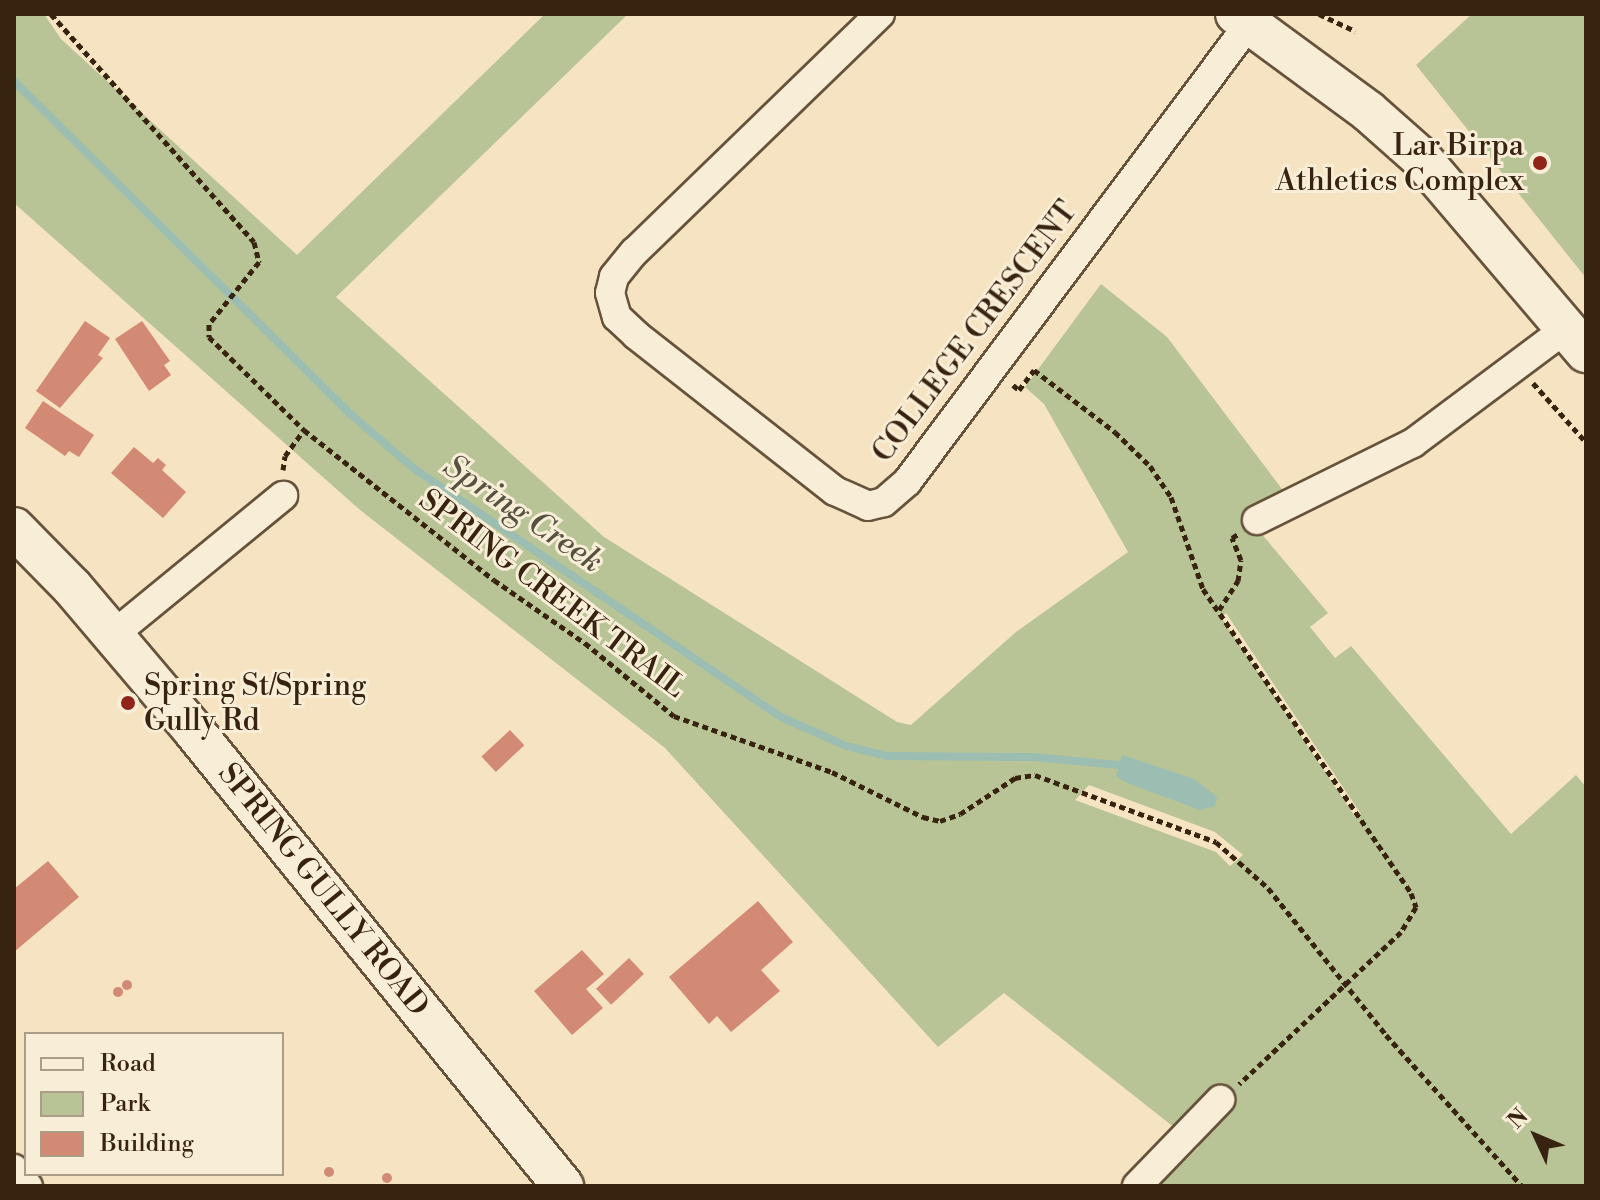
<!DOCTYPE html>
<html>
<head>
<meta charset="utf-8">
<style>
	body { margin:0 }
	#map { position:relative; width:1600px; height:1200px; overflow:hidden; background:#f5e3c1; font-family:"Libre Bodoni",serif }
	div>[style] { position:absolute }
	[style*='--x'] { left:calc(var(--x)*1px); top:calc(var(--y)*1px); width:calc(var(--w)*1px); rotate:calc(var(--a)*1deg) }
	.green>* { inset:0; background:#b8c496 }
	.water>* { inset:0; background:#9cbeb2 }
	.stream>* { height:8px; margin:-4px; padding:0 4px; transform-origin:4px; border-radius:4px; background:#9cbeb2 }
	.building>* { inset:0; background:#d38a74; transform-origin:0 0 }
	.round { border-radius:50% }
	.path>* { height:5px; margin-top:-2.5px; transform-origin:0; background:repeating-linear-gradient(90deg,#382210 0 6px,transparent 0 10px) }
	.roads { filter:drop-shadow(2px 0 #67523c) drop-shadow(-2px 0 #67523c) drop-shadow(0 2px #67523c) drop-shadow(0 -2px #67523c) }
	.street>* { height:28px; margin:-14px; padding:0 14px; transform-origin:14px; border-radius:14px; background:#f8edd7 }
	.secondary>* { height:40px; margin:-20px; padding:0 20px; transform-origin:20px; border-radius:20px; background:#f8edd7 }
	.dots>* { width:22px; height:22px; translate:-50% -50%; box-sizing:border-box; border:4px solid #f8edd7; border-radius:50% }
	span { translate:-50% -50%; white-space:nowrap; text-align:center; line-height:1.15; -webkit-text-stroke:6px #f8edd7; paint-order:stroke }
	.poi-label { font-size:30px; color:#382210 }
	.right { translate:-100% -50%; text-align:right }
	.left { translate:0 -50%; text-align:left }
	.street-label { font-size:30px; color:#382210 }
	.water-label { font-size:32px; color:#565141; font-style:italic }
	.frame { position:absolute; inset:0; border:16px solid #382210; pointer-events:none }
	.legend { position:absolute; left:24px; top:1032px; width:260px; height:144px; box-sizing:border-box; background:#f8edd7; border:2px solid #ab9c87; margin:0; padding:10px 14px; list-style:none; font-size:24px; color:#382210 }
	.legend li { display:flex; align-items:center; gap:16px; height:40px }
	.legend b { width:40px; border:2px solid #ab9c87 }
	.north { position:absolute; left:1496px; top:1096px; width:80px; height:80px; -webkit-text-stroke:6px #f8edd7; paint-order:stroke; rotate:314deg; font-size:22px; font-weight:700; line-height:32px; text-align:center; color:#382210 }
	.north::after { content:''; display:block; margin:auto; width:28px; height:36px; background:#382210; clip-path:polygon(50% 0,100% 100%,50% 72%,0 100%) }
</style>
</head>
<body>
<div id="map">
	<div class="green">
		<i style="clip-path:polygon(evenodd,14px 14px,44px 14px,61px 39px,297px 255px,545px 14px,628px 14px,336px 297px,604px 537px,897px 722px,911px 725px,1016px 632px,1128px 552px,1044px 404px,1025px 387px,1101px 284px,1167px 337px,1285px 493px,1244px 513px,1328px 613px,1310px 627px,1335px 658px,1351px 646px,1511px 834px,1576px 775px,1586px 787px,1586px 1186px,1159px 1186px,1199px 1147px,1004px 993px,938px 1047px,665px 748px,360px 510px,14px 203px,14px 14px,1226px 613px,1361px 814px,1356px 818px,1221px 617px,1226px 613px,14px 14px,1089px 785px,1215px 832px,1243px 855px,1230px 866px,1216px 852px,1075px 800px,1089px 785px)"></i>
		<i style="clip-path:polygon(1472px 14px,1586px 14px,1586px 278px,1416px 65px)"></i>
	</div>
	<div class="water">
		<i style="clip-path:polygon(1122px 755px,1194px 779px,1217px 797px,1215px 806px,1200px 810px,1127px 783px,1116px 776px)"></i>
	</div>
	<div class="stream">
		<i style="--x:14;--y:81;--w:470;--a:44.7"></i>
		<i style="--x:348;--y:412;--w:86;--a:40.7"></i>
		<i style="--x:413;--y:468;--w:444;--a:34.1"></i>
		<i style="--x:781;--y:717;--w:71;--a:24"></i>
		<i style="--x:846;--y:746;--w:42;--a:13.7"></i>
		<i style="--x:887;--y:756;--w:146;--a:0.4"></i>
		<i style="--x:1033;--y:757;--w:86;--a:5.3"></i>
	</div>
	<div class="building">
		<i style="clip-path:polygon(85px 321px,110px 338px,98px 355px,103px 358px,60px 408px,36px 391px)"></i>
		<i style="clip-path:polygon(142px 321px,170px 361px,164px 365px,171px 375px,149px 391px,115px 339px)"></i>
		<i style="clip-path:polygon(43px 401px,94px 435px,79px 457px,69px 451px,65px 456px,25px 428px)"></i>
		<i style="clip-path:polygon(134px 447px,153px 463px,158px 458px,166px 465px,162px 470px,186px 492px,163px 518px,111px 473px)"></i>
		<i style="left:510px;top:730px;width:21px;height:39px;rotate:47deg"></i>
		<i style="clip-path:polygon(48px 861px,79px 897px,14px 952px,14px 889px)"></i>
		<i style="clip-path:polygon(758px 901px,793px 942px,761px 970px,780px 991px,731px 1032px,717px 1016px,709px 1024px,669px 977px)"></i>
		<i style="clip-path:polygon(582px 950px,604px 974px,586px 989px,603px 1008px,572px 1035px,534px 991px)"></i>
		<i style="left:629px;top:958px;width:22px;height:45px;rotate:47deg"></i>
		<i class="round" style="left:122px;top:980px;width:10px;height:10px"></i>
		<i class="round" style="left:113px;top:987px;width:10px;height:10px"></i>
		<i class="round" style="left:324px;top:1167px;width:10px;height:10px"></i>
		<i class="round" style="left:382px;top:1173px;width:10px;height:10px"></i>
	</div>
	<div class="path">
		<i style="--x:51;--y:14;--w:305;--a:48.3"></i>
		<i style="--x:254;--y:242;--w:21;--a:76"></i>
		<i style="--x:259;--y:262;--w:80;--a:128.9"></i>
		<i style="--x:209;--y:324;--w:13;--a:90"></i>
		<i style="--x:209;--y:337;--w:133;--a:44.4"></i>
		<i style="--x:304;--y:430;--w:242;--a:38.3"></i>
		<i style="--x:494;--y:580;--w:111;--a:34.7"></i>
		<i style="--x:585;--y:643;--w:115;--a:39.4"></i>
		<i style="--x:674;--y:716;--w:168;--a:19.5"></i>
		<i style="--x:832;--y:772;--w:102;--a:26.3"></i>
		<i style="--x:923;--y:817;--w:17;--a:13"></i>
		<i style="--x:940;--y:821;--w:21;--a:-19"></i>
		<i style="--x:960;--y:814;--w:66;--a:-33.2"></i>
		<i style="--x:1015;--y:778;--w:20;--a:-9"></i>
		<i style="--x:1035;--y:775;--w:193;--a:20.3"></i>
		<i style="--x:1216;--y:842;--w:69;--a:41.5"></i>
		<i style="--x:1268;--y:888;--w:189;--a:51.2"></i>
		<i style="--x:1386;--y:1035;--w:203;--a:48"></i>
		<i style="--x:1319;--y:14;--w:40;--a:25"></i>
		<i style="--x:1533;--y:383;--w:79;--a:48.1"></i>
		<i style="--x:1013;--y:385;--w:8;--a:40"></i>
		<i style="--x:1019;--y:390;--w:25;--a:-53"></i>
		<i style="--x:1034;--y:370;--w:102;--a:37.4"></i>
		<i style="--x:1115;--y:432;--w:49;--a:44.2"></i>
		<i style="--x:1150;--y:466;--w:37;--a:56"></i>
		<i style="--x:1171;--y:497;--w:97;--a:70.8"></i>
		<i style="--x:1203;--y:589;--w:368;--a:55.6"></i>
		<i style="--x:1411;--y:893;--w:15;--a:70"></i>
		<i style="--x:1416;--y:907;--w:29;--a:121"></i>
		<i style="--x:1401;--y:932;--w:222;--a:136.8"></i>
		<i style="--x:283;--y:470;--w:14;--a:-82"></i>
		<i style="--x:285;--y:456;--w:32;--a:-54"></i>
		<i style="--x:1219;--y:610;--w:35;--a:-57"></i>
		<i style="--x:1238;--y:581;--w:21;--a:-82"></i>
		<i style="--x:1241;--y:560;--w:24;--a:-112"></i>
		<i style="--x:1232;--y:538;--w:7;--a:-34"></i>
	</div>
	<div class="roads">
		<div class="street">
			<i style="--x:880;--y:14;--w:342;--a:135.9"></i>
			<i style="--x:634;--y:252;--w:32;--a:129"></i>
			<i style="--x:614;--y:277;--w:16;--a:104"></i>
			<i style="--x:610;--y:293;--w:25;--a:74"></i>
			<i style="--x:617;--y:317;--w:26;--a:43"></i>
			<i style="--x:636;--y:335;--w:253;--a:38.1"></i>
			<i style="--x:835;--y:491;--w:36;--a:24"></i>
			<i style="--x:868;--y:506;--w:16;--a:-14"></i>
			<i style="--x:884;--y:502;--w:30;--a:-41"></i>
			<i style="--x:907;--y:482;--w:572;--a:-53.25"></i>
			<i style="--x:1257;--y:520;--w:174;--a:-26.3"></i>
			<i style="--x:1413;--y:443;--w:192;--a:-36.8"></i>
			<i style="--x:113;--y:635;--w:220;--a:-39.3"></i>
			<i style="--x:14;--y:1169;--w:22;--a:51"></i>
			<i style="--x:1137;--y:1186;--w:120;--a:-46"></i>
		</div>
		<div class="secondary">
			<i style="--x:1236;--y:14;--w:164;--a:36.3"></i>
			<i style="--x:1368;--y:111;--w:69;--a:41.5"></i>
			<i style="--x:1420;--y:157;--w:256;--a:49.6"></i>
			<i style="--x:14;--y:528;--w:83;--a:45.5"></i>
			<i style="--x:72;--y:587;--w:189;--a:49.7"></i>
			<i style="--x:194;--y:731;--w:586;--a:50.96"></i>
		</div>
	</div>
	<div class="dots">
		<i style="left:1540px;top:163px;background:#8f2418"></i>
		<i style="left:128px;top:703px;background:#8f2418"></i>
	</div>
	<div class="poi-label">
		<span class="right" style="left:1524px;top:163px">Lar Birpa<br>Athletics Complex</span>
		<span class="left" style="left:144px;top:703px">Spring St/Spring<br>Gully Rd</span>
	</div>
	<div class="street-label">
		<span style="left:975px;top:332px;rotate:-53deg">COLLEGE CRESCENT</span>
		<span style="left:552px;top:594px;rotate:37deg">SPRING CREEK TRAIL</span>
		<span style="left:323px;top:890px;rotate:51deg">SPRING GULLY ROAD</span>
	</div>
	<div class="water-label">
		<span style="left:523px;top:514px;rotate:34deg">Spring Creek</span>
	</div>
	<div class="frame"></div>
	<ul class="legend">
	<li><b style="height:10px;background:#f8edd7"></b>Road</li>
	<li><b style="height:22px;background:#b8c496"></b>Park</li>
	<li><b style="height:22px;background:#d38a74"></b>Building</li>
	</ul>
	<div class="north">N</div>
</div>
</body>
</html>
